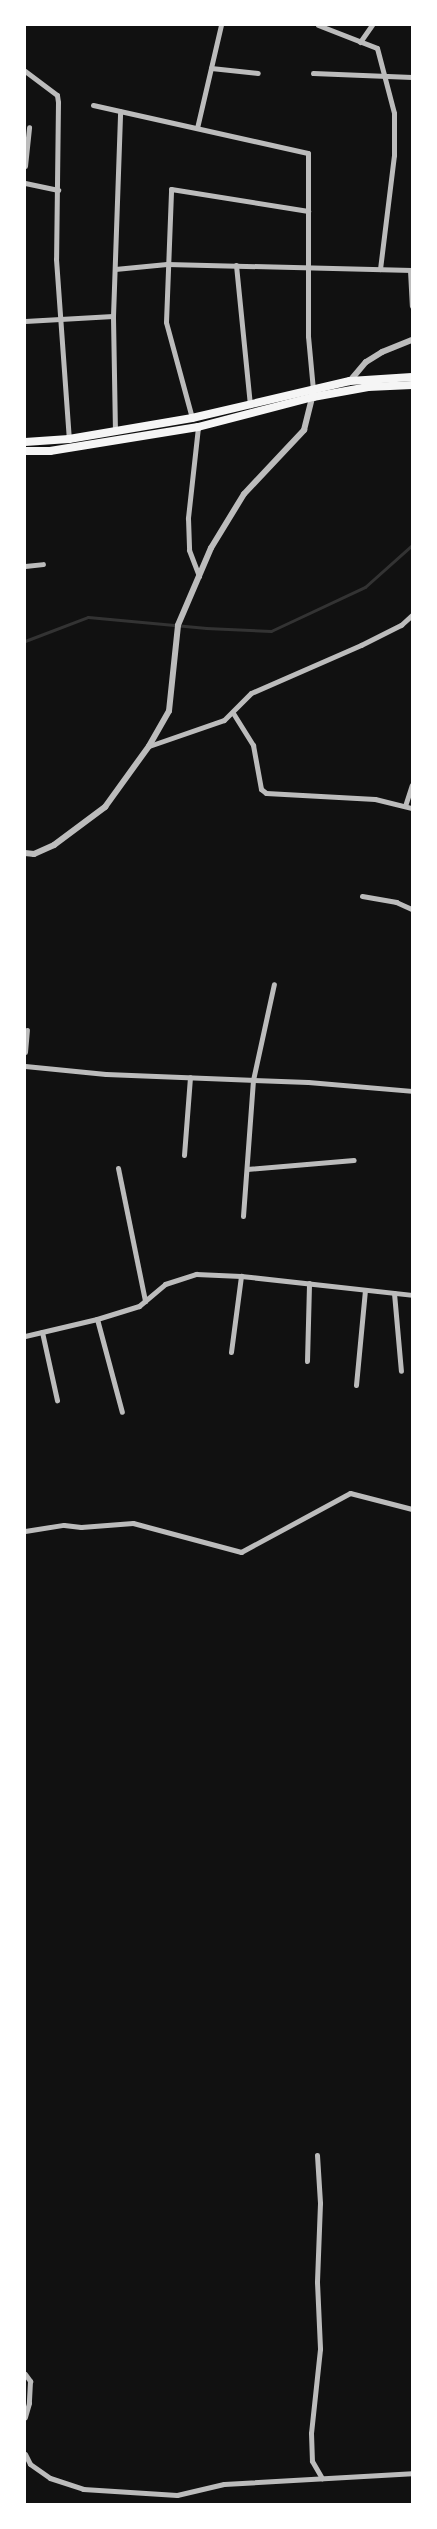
<!DOCTYPE html>
<html>
<head>
<meta charset="utf-8">
<style>
	body { margin:0 }
	#map { position:relative; width:437px; height:2529px; overflow:hidden; background:#111; font-family:Lato,sans-serif }
	div>[style] { position:absolute }
	[style*='--x'] { left:calc(var(--x)*1px); top:calc(var(--y)*1px); width:calc(var(--w)*1px); rotate:calc(var(--a)*1deg) }
	.stream>* { height:3px; margin:-1.5px; padding:0 1.5px; transform-origin:1.5px; border-radius:1.5px; background:#333 }
	.minor>* { height:5px; margin:-2.5px; padding:0 2.5px; transform-origin:2.5px; border-radius:2.5px; background:#bcbcbc }
	.tertiary>* { height:6px; margin:-3px; padding:0 3px; transform-origin:3px; border-radius:3px; background:#bcbcbc }
	.secondary>* { height:8px; margin:-4px; padding:0 4px; transform-origin:4px; border-radius:4px; background:#f5f5f5 }
	span { translate:-50% -50%; white-space:nowrap; text-align:center; line-height:1.15; -webkit-text-stroke:4px #fff; paint-order:stroke }
	.frame { position:absolute; inset:0; border:26px solid #fff; pointer-events:none }
</style>
</head>
<body>
<div id="map">
	<div class="stream">
		<i style="--x:25;--y:641;--w:67;--a:-20.9"></i>
		<i style="--x:88;--y:617;--w:119;--a:5.3"></i>
		<i style="--x:206;--y:628;--w:65;--a:2.6"></i>
		<i style="--x:271;--y:631;--w:104;--a:-25.1"></i>
		<i style="--x:365;--y:587;--w:63;--a:-41.8"></i>
	</div>
	<div class="minor">
		<i style="--x:318;--y:25;--w:63;--a:21.3"></i>
		<i style="--x:377;--y:48;--w:67;--a:75.3"></i>
		<i style="--x:394;--y:113;--w:42;--a:90"></i>
		<i style="--x:394;--y:155;--w:115;--a:97"></i>
		<i style="--x:360;--y:42;--w:21;--a:-55"></i>
		<i style="--x:211;--y:68;--w:47;--a:6.1"></i>
		<i style="--x:25;--y:71;--w:40;--a:37"></i>
		<i style="--x:57;--y:95;--w:7;--a:82"></i>
		<i style="--x:58;--y:102;--w:157;--a:90.7"></i>
		<i style="--x:56;--y:259;--w:180;--a:85.9"></i>
		<i style="--x:313;--y:73;--w:99;--a:2.3"></i>
		<i style="--x:93;--y:105;--w:220;--a:12.6"></i>
		<i style="--x:308;--y:153;--w:183;--a:90"></i>
		<i style="--x:308;--y:336;--w:54;--a:84.7"></i>
		<i style="--x:197;--y:128;--w:106;--a:-76.9"></i>
		<i style="--x:25;--y:166;--w:39;--a:-84"></i>
		<i style="--x:25;--y:183;--w:34;--a:12"></i>
		<i style="--x:236;--y:265;--w:141;--a:84.3"></i>
		<i style="--x:115;--y:269;--w:52;--a:-5.5"></i>
		<i style="--x:167;--y:264;--w:245;--a:1.4"></i>
		<i style="--x:410;--y:270;--w:36;--a:87"></i>
		<i style="--x:25;--y:321;--w:88;--a:-3.3"></i>
		<i style="--x:192;--y:418;--w:99;--a:-105.2"></i>
		<i style="--x:166;--y:322;--w:133;--a:-87.8"></i>
		<i style="--x:171;--y:189;--w:139;--a:9.1"></i>
		<i style="--x:198;--y:427;--w:92;--a:96.3"></i>
		<i style="--x:188;--y:518;--w:32;--a:88"></i>
		<i style="--x:189;--y:550;--w:28;--a:69"></i>
		<i style="--x:115;--y:432;--w:116;--a:-91"></i>
		<i style="--x:113;--y:316;--w:205;--a:-88"></i>
		<i style="--x:25;--y:566;--w:18;--a:-6"></i>
		<i style="--x:233;--y:713;--w:38;--a:58"></i>
		<i style="--x:253;--y:745;--w:45;--a:79.7"></i>
		<i style="--x:261;--y:789;--w:6;--a:39"></i>
		<i style="--x:266;--y:793;--w:109;--a:3.2"></i>
		<i style="--x:375;--y:799;--w:38;--a:14"></i>
		<i style="--x:149;--y:746;--w:79;--a:-19.1"></i>
		<i style="--x:224;--y:720;--w:38;--a:-45"></i>
		<i style="--x:251;--y:693;--w:120;--a:-23.6"></i>
		<i style="--x:361;--y:645;--w:45;--a:-26.6"></i>
		<i style="--x:401;--y:625;--w:15;--a:-42"></i>
		<i style="--x:405;--y:806;--w:22;--a:-72"></i>
		<i style="--x:362;--y:896;--w:35;--a:10"></i>
		<i style="--x:396;--y:902;--w:17;--a:24"></i>
		<i style="--x:25;--y:1052;--w:22;--a:-85"></i>
		<i style="--x:25;--y:1066;--w:81;--a:5.6"></i>
		<i style="--x:106;--y:1074;--w:202;--a:2.3"></i>
		<i style="--x:308;--y:1082;--w:104;--a:4.9"></i>
		<i style="--x:184;--y:1155;--w:78;--a:-85.6"></i>
		<i style="--x:118;--y:1168;--w:136;--a:78.5"></i>
		<i style="--x:247;--y:1169;--w:107;--a:-4.8"></i>
		<i style="--x:243;--y:1216;--w:136;--a:-85.8"></i>
		<i style="--x:253;--y:1080;--w:98;--a:-77.7"></i>
		<i style="--x:394;--y:1293;--w:78;--a:84.9"></i>
		<i style="--x:97;--y:1319;--w:96;--a:75"></i>
		<i style="--x:42;--y:1332;--w:70;--a:77.6"></i>
		<i style="--x:25;--y:1336;--w:74;--a:-13.3"></i>
		<i style="--x:97;--y:1319;--w:44;--a:-17.2"></i>
		<i style="--x:139;--y:1306;--w:34;--a:-40"></i>
		<i style="--x:165;--y:1284;--w:33;--a:-18"></i>
		<i style="--x:196;--y:1274;--w:45;--a:2.5"></i>
		<i style="--x:241;--y:1276;--w:172;--a:6.3"></i>
		<i style="--x:231;--y:1352;--w:77;--a:-82.5"></i>
		<i style="--x:307;--y:1361;--w:78;--a:-88.5"></i>
		<i style="--x:356;--y:1385;--w:95;--a:-84.6"></i>
		<i style="--x:25;--y:1531;--w:39;--a:-9"></i>
		<i style="--x:64;--y:1525;--w:17;--a:7"></i>
		<i style="--x:81;--y:1527;--w:52;--a:-4.4"></i>
		<i style="--x:133;--y:1523;--w:112;--a:15"></i>
		<i style="--x:241;--y:1552;--w:124;--a:-28.4"></i>
		<i style="--x:350;--y:1493;--w:64;--a:14.5"></i>
		<i style="--x:317;--y:2155;--w:48;--a:86.4"></i>
		<i style="--x:320;--y:2203;--w:79;--a:92.2"></i>
		<i style="--x:317;--y:2282;--w:67;--a:87.4"></i>
		<i style="--x:320;--y:2349;--w:84;--a:96.1"></i>
		<i style="--x:311;--y:2433;--w:28;--a:88"></i>
		<i style="--x:312;--y:2461;--w:20;--a:60"></i>
		<i style="--x:25;--y:2374;--w:9;--a:54"></i>
		<i style="--x:30;--y:2381;--w:22;--a:93"></i>
		<i style="--x:29;--y:2403;--w:15;--a:106"></i>
		<i style="--x:25;--y:2454;--w:11;--a:63"></i>
		<i style="--x:30;--y:2464;--w:24;--a:35"></i>
		<i style="--x:50;--y:2478;--w:35;--a:18"></i>
		<i style="--x:83;--y:2489;--w:94;--a:3.7"></i>
		<i style="--x:177;--y:2495;--w:48;--a:-13.2"></i>
		<i style="--x:224;--y:2484;--w:188;--a:-3.3"></i>
	</div>
	<div class="tertiary">
		<i style="--x:349;--y:382;--w:26;--a:-50"></i>
		<i style="--x:366;--y:362;--w:19;--a:-32"></i>
		<i style="--x:382;--y:352;--w:32;--a:-22"></i>
		<i style="--x:25;--y:853;--w:9;--a:6"></i>
		<i style="--x:34;--y:854;--w:22;--a:-24"></i>
		<i style="--x:54;--y:845;--w:64;--a:-36.7"></i>
		<i style="--x:105;--y:807;--w:75;--a:-54.2"></i>
		<i style="--x:149;--y:746;--w:40;--a:-60.3"></i>
		<i style="--x:169;--y:711;--w:86;--a:-84"></i>
		<i style="--x:178;--y:625;--w:84;--a:-66.8"></i>
		<i style="--x:211;--y:548;--w:63;--a:-58.6"></i>
		<i style="--x:244;--y:494;--w:88;--a:-46.8"></i>
		<i style="--x:304;--y:430;--w:37;--a:-76"></i>
	</div>
	<div class="secondary">
		<i style="--x:25;--y:442;--w:44;--a:-3.9"></i>
		<i style="--x:69;--y:439;--w:125;--a:-9.7"></i>
		<i style="--x:192;--y:418;--w:162;--a:-13.2"></i>
		<i style="--x:350;--y:381;--w:62;--a:-3.7"></i>
		<i style="--x:25;--y:451;--w:25;--a:0"></i>
		<i style="--x:50;--y:451;--w:150;--a:-9.2"></i>
		<i style="--x:198;--y:427;--w:119;--a:-14.6"></i>
		<i style="--x:313;--y:397;--w:56;--a:-10.3"></i>
		<i style="--x:368;--y:387;--w:44;--a:-2.6"></i>
	</div>
	<div class="frame"></div>
</div>
</body>
</html>
